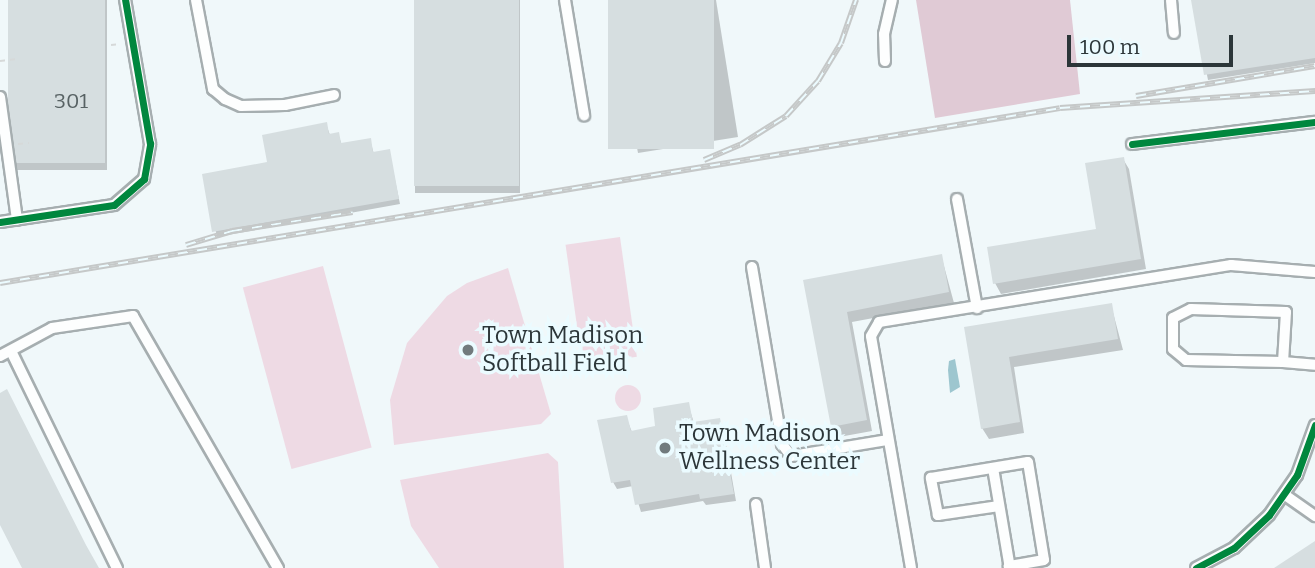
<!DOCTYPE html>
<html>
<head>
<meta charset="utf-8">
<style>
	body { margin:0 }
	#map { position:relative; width:1315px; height:568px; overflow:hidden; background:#f0f8fa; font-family:Bitter,serif }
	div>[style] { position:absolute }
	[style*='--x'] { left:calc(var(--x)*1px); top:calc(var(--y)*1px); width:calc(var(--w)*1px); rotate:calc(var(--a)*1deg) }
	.green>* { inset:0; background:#eedae4; transform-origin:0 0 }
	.round { border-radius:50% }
	.forest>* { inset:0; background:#e0cad5 }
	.water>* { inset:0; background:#9dc6cf }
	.shadow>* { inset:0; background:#0003; transform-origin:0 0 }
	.building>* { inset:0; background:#d6dee0; transform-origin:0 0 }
	.path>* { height:2px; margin-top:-1px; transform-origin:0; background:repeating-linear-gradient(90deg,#d6d9d9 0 5px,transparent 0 10px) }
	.roads { filter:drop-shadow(2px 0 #a6aeb0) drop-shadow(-2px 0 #a6aeb0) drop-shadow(0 2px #a6aeb0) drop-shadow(0 -2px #a6aeb0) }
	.minor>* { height:10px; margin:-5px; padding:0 5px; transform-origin:5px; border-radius:5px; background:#fdfefe }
	.rail>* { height:6px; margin-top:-3px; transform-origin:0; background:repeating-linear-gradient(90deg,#ebfbff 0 10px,#c5c8c8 0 20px); box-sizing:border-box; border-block:2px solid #c5c8c8 }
	.cycleway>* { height:7px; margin:-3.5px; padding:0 3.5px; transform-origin:3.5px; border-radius:3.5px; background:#00873e }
	.dots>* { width:19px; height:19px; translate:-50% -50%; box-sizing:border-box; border:4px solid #ebfbff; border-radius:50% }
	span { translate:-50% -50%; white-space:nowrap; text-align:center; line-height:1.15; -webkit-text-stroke:7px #ebfbff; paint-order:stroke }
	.number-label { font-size:21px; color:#586264 }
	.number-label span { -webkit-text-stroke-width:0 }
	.poi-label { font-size:24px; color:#2c3639 }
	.left { translate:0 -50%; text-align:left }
	.scale { position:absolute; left:1067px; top:35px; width:166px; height:32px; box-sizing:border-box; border:4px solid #2c3639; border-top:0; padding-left:9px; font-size:21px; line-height:24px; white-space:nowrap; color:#2c3639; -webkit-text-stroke:5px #ebfbff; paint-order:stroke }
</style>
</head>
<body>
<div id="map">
	<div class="green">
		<i style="left:620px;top:237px;width:121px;height:55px;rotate:82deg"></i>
		<i style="left:323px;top:266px;width:188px;height:83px;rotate:75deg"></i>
		<i style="clip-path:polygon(508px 268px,551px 414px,541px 424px,394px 445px,390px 400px,407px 343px,447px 296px,467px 283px)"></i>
		<i class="round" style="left:615px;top:385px;width:26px;height:26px"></i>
		<i style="clip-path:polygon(548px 453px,558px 462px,564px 568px,439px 568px,411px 526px,400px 480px)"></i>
	</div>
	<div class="forest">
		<i style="clip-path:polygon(916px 0,1070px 0,1080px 94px,935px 118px)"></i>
	</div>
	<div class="water">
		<i style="clip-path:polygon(955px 359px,960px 387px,950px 393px,948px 370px,949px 361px)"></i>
	</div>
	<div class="shadow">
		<i style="left:10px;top:0;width:97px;height:170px"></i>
		<i style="left:415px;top:0;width:105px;height:193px"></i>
		<i style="clip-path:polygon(610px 0,716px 0,738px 137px,638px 153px)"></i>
		<i style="clip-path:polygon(1192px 0,1315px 0,1315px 63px,1208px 80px)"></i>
		<i style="clip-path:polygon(326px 124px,330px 135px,338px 134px,342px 145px,370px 140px,374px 154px,389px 151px,400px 204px,217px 237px,204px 175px,269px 163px)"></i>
		<i style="clip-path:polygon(1123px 159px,1129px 169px,1146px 269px,1001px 294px,995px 283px,1098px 230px)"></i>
		<i style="clip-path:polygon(941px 255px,954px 303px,852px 322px,872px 431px,839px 437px,833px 426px,805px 281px)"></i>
		<i style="clip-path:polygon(1111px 305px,1123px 350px,1014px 367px,1024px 433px,989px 439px,982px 428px,966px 328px)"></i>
		<i style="clip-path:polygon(688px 404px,694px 423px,719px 420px,723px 427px,736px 501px,706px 505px,703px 501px,641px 512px,633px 486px,617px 489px,613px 482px,626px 417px,632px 432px,657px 428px)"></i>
	</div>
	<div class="building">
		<i style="left:8px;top:0;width:97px;height:163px"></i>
		<i style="left:414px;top:0;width:105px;height:186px"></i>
		<i style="left:608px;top:0;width:106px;height:149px"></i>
		<i style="clip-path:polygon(1191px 0,1315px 0,1315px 58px,1204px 75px)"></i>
		<i style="clip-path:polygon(327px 122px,329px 134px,339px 132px,341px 143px,371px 138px,373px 152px,390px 149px,399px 199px,212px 232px,202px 174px,267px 162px,262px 135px)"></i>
		<i style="clip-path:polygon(1124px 157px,1141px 259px,993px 284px,987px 247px,1096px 229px,1085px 163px)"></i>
		<i style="clip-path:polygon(942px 254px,949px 292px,847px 312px,867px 420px,831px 427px,803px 280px)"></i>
		<i style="clip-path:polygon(1112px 303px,1118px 339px,1009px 357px,1020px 422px,981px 429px,964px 327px)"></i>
		<i style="clip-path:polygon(7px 389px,86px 545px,99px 568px,22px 568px,0 525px,0 393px)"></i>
		<i style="clip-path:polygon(689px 402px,693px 422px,720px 418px,734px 494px,700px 499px,699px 494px,635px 505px,630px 480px,611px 483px,597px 420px,627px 415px,631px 431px,655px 426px,653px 408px)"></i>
		<i style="clip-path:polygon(1315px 541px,1315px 568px,1274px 568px)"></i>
	</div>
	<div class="path">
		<i style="--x:111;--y:45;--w:10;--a:-6"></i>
		<i style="--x:0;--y:61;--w:17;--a:-7"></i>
		<i style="--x:18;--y:144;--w:11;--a:-5"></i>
	</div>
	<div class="roads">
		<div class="minor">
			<i style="--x:196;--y:0;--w:91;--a:79.2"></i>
			<i style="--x:213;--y:89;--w:16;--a:40"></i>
			<i style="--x:225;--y:99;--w:17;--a:24"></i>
			<i style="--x:241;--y:106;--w:44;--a:-1.3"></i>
			<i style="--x:285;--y:105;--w:50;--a:-11.5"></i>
			<i style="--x:565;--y:0;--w:117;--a:80.6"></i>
			<i style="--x:1171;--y:0;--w:33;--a:85"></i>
			<i style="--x:885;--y:61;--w:27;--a:-92"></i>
			<i style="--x:884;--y:34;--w:35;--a:-77"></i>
			<i style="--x:0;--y:97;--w:124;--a:82.1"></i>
			<i style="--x:1132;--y:144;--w:184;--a:-6.9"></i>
			<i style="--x:957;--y:199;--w:111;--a:79.6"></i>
			<i style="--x:0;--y:222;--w:115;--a:-8.5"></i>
			<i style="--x:114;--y:205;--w:40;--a:-41"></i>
			<i style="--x:144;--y:179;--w:36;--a:-80"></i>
			<i style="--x:150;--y:144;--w:146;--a:-99.8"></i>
			<i style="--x:752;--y:267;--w:180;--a:80.4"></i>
			<i style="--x:782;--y:444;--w:15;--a:53"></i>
			<i style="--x:791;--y:456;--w:98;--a:-9.4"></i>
			<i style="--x:11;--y:351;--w:242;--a:64"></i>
			<i style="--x:0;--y:356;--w:59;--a:-28.3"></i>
			<i style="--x:52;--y:328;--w:82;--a:-8.4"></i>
			<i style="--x:133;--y:316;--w:291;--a:60.1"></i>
			<i style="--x:1283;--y:362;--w:97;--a:-178.8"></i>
			<i style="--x:1186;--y:360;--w:17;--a:-140"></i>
			<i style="--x:1173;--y:349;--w:31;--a:-90"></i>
			<i style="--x:1173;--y:318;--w:20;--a:-27"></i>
			<i style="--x:1191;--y:309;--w:95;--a:1.8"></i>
			<i style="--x:1286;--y:312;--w:50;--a:93.4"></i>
			<i style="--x:1283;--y:362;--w:32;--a:5"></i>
			<i style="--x:993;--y:468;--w:101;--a:80.4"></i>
			<i style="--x:1285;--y:495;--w:37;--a:35"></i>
			<i style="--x:756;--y:504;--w:65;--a:82"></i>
			<i style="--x:999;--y:506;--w:62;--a:171.6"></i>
			<i style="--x:938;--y:515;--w:38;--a:-101"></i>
			<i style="--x:931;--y:478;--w:98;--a:-9.4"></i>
			<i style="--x:1028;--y:462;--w:99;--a:80.7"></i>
			<i style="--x:1044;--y:560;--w:36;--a:170"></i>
			<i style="--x:911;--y:568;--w:235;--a:-99.8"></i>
			<i style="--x:871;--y:336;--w:16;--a:-60"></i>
			<i style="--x:879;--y:322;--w:357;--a:-9.2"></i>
			<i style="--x:1231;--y:265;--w:84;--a:4.8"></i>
			<i style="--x:1196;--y:568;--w:43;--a:-27.8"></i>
			<i style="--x:1234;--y:548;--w:48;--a:-43.3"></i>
			<i style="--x:1269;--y:515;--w:49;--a:-55"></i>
			<i style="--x:1297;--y:475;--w:53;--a:-70.2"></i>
		</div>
	</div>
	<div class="rail">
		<i style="--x:1136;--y:96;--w:181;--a:-9.5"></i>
		<i style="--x:704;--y:160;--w:39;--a:-23"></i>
		<i style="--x:740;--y:145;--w:54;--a:-32.2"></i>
		<i style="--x:786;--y:116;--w:47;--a:-47.6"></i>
		<i style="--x:818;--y:81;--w:44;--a:-58.8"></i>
		<i style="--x:841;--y:43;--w:46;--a:-70.8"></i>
		<i style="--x:186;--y:245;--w:48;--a:-16.9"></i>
		<i style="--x:232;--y:231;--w:122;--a:-8.9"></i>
		<i style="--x:0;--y:283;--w:1074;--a:-9.37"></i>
		<i style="--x:1060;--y:108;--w:256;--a:-3.8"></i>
	</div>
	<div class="cycleway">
		<i style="--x:1132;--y:144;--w:184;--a:-6.9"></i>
		<i style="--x:0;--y:222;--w:115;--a:-8.5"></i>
		<i style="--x:114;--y:205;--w:40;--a:-41"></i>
		<i style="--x:144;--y:179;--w:36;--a:-80"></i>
		<i style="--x:150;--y:144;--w:146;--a:-99.8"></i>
		<i style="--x:1196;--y:568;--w:43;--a:-27.8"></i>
		<i style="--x:1234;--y:548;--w:48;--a:-43.3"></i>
		<i style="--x:1269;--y:515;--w:49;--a:-55"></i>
		<i style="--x:1297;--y:475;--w:53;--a:-70.2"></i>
	</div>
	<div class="dots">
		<i style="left:468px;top:350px;background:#717a7d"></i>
		<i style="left:665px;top:448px;background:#717a7d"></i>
	</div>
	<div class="number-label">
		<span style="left:71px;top:101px">301</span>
	</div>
	<div class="poi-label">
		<span class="left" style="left:482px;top:350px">Town Madison<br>Softball Field</span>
		<span class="left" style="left:679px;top:448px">Town Madison<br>Wellness Center</span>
	</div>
	<div class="scale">100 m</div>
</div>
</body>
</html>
